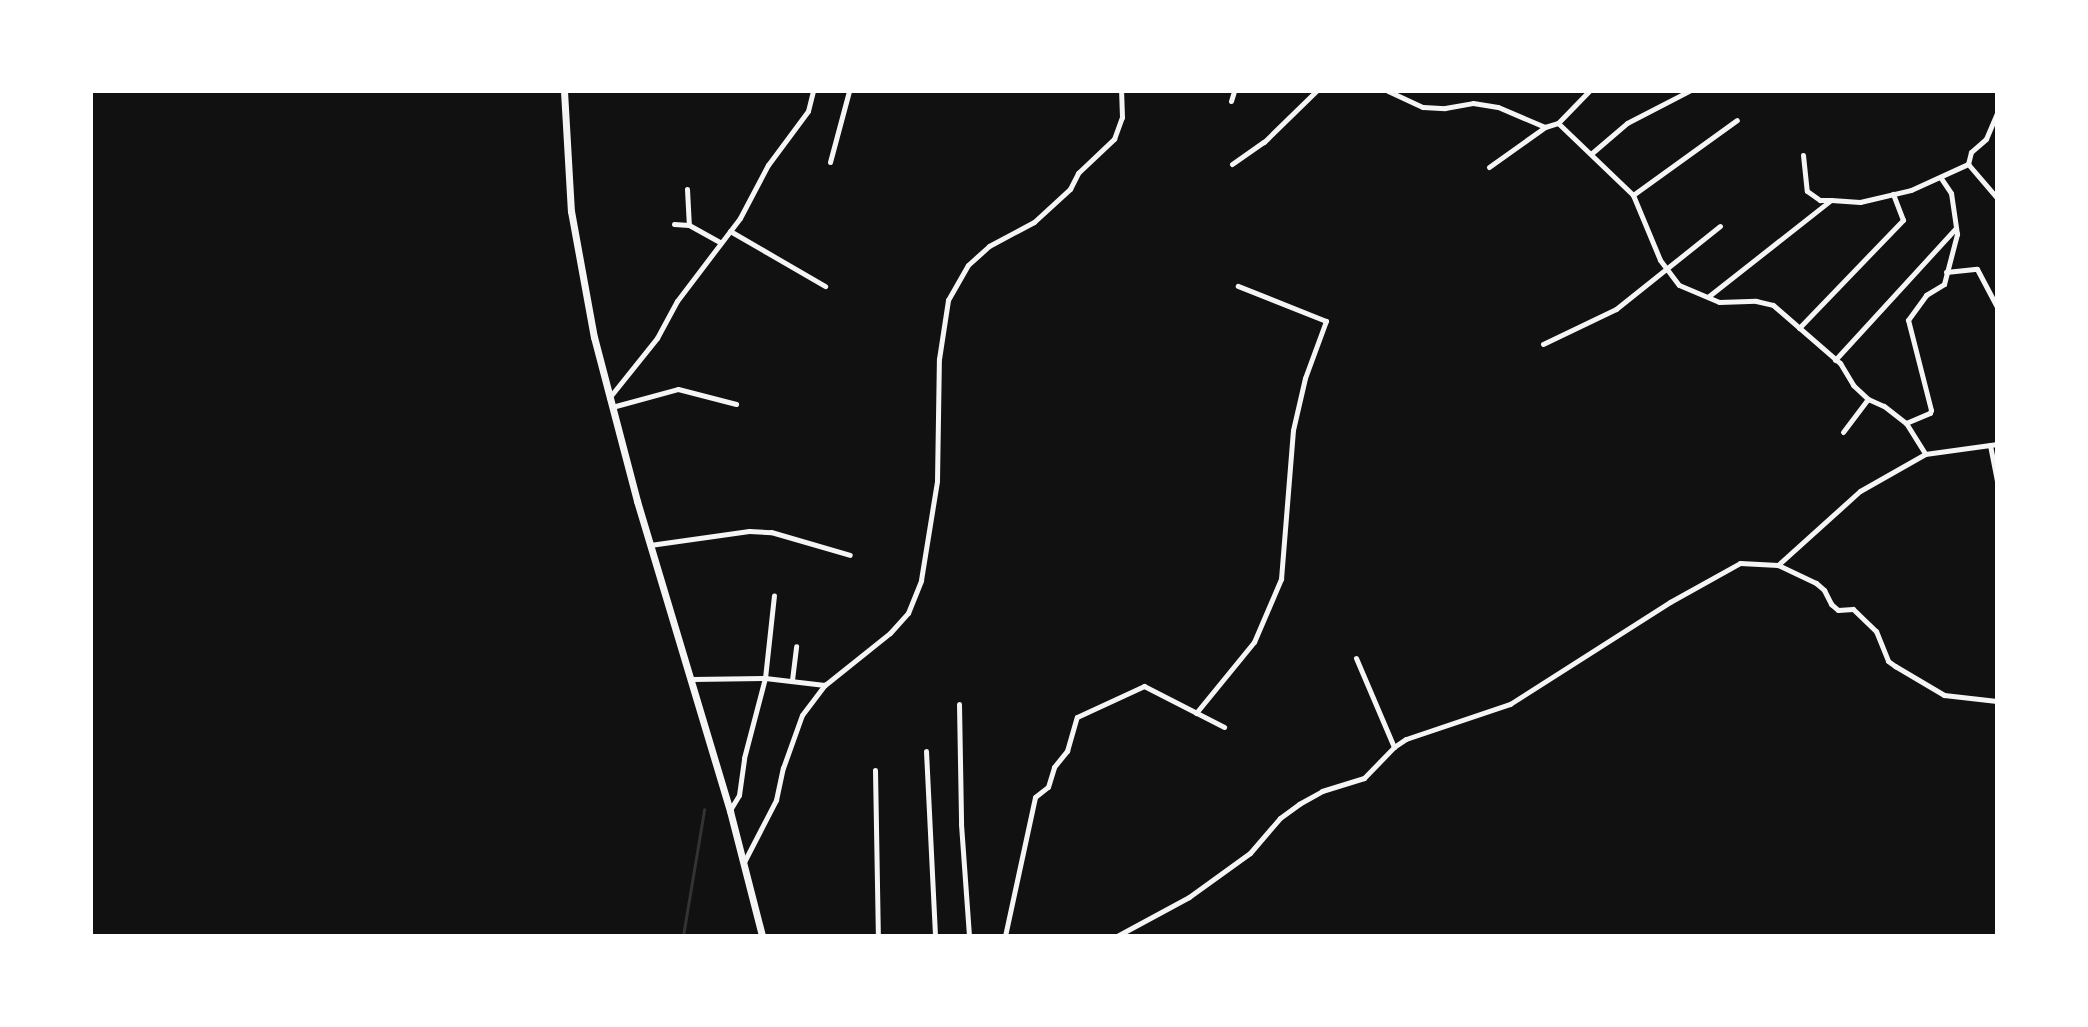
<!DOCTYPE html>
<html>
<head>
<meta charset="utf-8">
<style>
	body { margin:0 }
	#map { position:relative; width:2088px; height:1027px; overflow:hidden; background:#111; font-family:"PT Sans Narrow",sans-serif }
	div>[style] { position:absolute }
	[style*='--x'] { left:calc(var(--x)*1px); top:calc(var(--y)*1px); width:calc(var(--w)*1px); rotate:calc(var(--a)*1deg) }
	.stream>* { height:2.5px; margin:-1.25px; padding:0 1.25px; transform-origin:1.25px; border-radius:1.25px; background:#333 }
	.minor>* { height:5px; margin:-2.5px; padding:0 2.5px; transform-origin:2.5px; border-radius:2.5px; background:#f5f5f5 }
	.secondary>* { height:7px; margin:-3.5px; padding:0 3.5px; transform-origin:3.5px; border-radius:3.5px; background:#f5f5f5 }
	span { translate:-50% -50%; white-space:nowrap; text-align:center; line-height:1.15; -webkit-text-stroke:5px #fff; paint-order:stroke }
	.frame { position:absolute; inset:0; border:93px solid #fff; pointer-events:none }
</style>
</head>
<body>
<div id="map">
	<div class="stream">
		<i style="--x:683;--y:936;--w:128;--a:-80.5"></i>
	</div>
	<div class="minor">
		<i style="--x:1388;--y:91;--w:38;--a:25"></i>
		<i style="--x:1423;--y:107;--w:22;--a:3"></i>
		<i style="--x:1445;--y:108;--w:28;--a:-10"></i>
		<i style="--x:1473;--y:103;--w:25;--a:9"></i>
		<i style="--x:1498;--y:107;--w:51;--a:23.1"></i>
		<i style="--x:1231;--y:101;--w:10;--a:-73"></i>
		<i style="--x:1997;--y:113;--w:28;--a:113"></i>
		<i style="--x:1986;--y:139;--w:20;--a:139"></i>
		<i style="--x:1971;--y:152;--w:12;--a:104"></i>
		<i style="--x:1968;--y:164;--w:45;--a:49.5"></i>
		<i style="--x:1558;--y:123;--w:104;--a:43.8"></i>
		<i style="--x:1633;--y:195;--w:70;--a:67.4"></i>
		<i style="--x:1660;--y:260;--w:31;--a:53"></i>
		<i style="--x:1679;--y:285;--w:43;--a:23"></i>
		<i style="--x:1719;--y:302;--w:37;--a:-2"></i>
		<i style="--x:1756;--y:301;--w:17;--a:13"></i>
		<i style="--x:1773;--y:305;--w:89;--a:40.9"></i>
		<i style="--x:1840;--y:363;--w:26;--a:59"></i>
		<i style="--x:1853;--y:385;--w:21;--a:43"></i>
		<i style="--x:1868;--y:399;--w:17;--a:24"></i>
		<i style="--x:1884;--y:406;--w:28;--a:38"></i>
		<i style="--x:1906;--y:423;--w:36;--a:58"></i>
		<i style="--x:1592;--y:153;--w:46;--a:-40.6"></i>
		<i style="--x:1627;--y:123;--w:70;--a:-27.3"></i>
		<i style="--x:1803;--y:155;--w:36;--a:84"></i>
		<i style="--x:1807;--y:191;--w:16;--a:35"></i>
		<i style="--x:1820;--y:200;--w:11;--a:0"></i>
		<i style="--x:830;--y:162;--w:73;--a:-75"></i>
		<i style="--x:1232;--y:164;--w:39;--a:-35"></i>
		<i style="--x:1264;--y:142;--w:73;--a:-44.4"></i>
		<i style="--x:1489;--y:167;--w:69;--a:-35.5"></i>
		<i style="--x:1545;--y:127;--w:14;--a:-17"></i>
		<i style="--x:1558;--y:123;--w:45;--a:-45.9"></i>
		<i style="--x:687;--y:189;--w:36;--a:87"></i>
		<i style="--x:1633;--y:195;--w:128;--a:-35.8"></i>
		<i style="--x:674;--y:224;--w:15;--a:4"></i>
		<i style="--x:689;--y:225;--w:35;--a:29"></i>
		<i style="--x:730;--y:231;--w:110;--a:30.1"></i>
		<i style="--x:1946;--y:272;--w:31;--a:-6"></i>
		<i style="--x:1977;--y:269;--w:43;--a:62.2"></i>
		<i style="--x:1709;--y:296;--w:155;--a:-38.2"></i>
		<i style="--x:1831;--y:200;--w:29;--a:4"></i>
		<i style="--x:1860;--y:202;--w:52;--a:-13.2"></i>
		<i style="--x:1911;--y:190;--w:63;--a:-24.5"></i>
		<i style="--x:1799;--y:328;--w:150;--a:-46.1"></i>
		<i style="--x:1903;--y:220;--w:28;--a:-111"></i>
		<i style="--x:1543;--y:344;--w:81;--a:-25.6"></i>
		<i style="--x:1616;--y:309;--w:133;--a:-38.6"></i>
		<i style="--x:1835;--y:360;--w:179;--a:-47.5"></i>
		<i style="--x:609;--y:398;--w:77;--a:-51.3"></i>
		<i style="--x:657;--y:338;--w:42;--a:-61.6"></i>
		<i style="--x:677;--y:301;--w:104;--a:-52.8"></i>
		<i style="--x:740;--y:218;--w:60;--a:-62.2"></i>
		<i style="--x:768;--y:165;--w:67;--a:-53.5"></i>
		<i style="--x:808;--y:111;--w:21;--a:-76"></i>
		<i style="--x:612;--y:407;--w:68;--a:-15.3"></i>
		<i style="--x:678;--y:389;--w:60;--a:14.5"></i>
		<i style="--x:1906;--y:423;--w:26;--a:-23"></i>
		<i style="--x:1930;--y:413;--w:3;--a:-72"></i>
		<i style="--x:1931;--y:410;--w:93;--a:-104.3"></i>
		<i style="--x:1908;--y:320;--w:31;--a:-54"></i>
		<i style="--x:1926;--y:295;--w:21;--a:-31"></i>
		<i style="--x:1944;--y:284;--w:52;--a:-75.4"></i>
		<i style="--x:1957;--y:234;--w:41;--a:-98.3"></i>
		<i style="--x:1951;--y:193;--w:18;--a:-124"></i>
		<i style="--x:1843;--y:432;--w:41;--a:-52.9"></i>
		<i style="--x:1990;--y:445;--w:36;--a:79"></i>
		<i style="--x:650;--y:545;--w:100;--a:-8"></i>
		<i style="--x:749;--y:531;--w:22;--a:3"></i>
		<i style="--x:771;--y:532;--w:82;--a:16.2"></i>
		<i style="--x:1778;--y:565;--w:110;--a:-42.1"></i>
		<i style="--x:1860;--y:491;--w:75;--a:-29.6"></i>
		<i style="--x:1925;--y:454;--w:73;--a:-7.9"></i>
		<i style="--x:1356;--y:658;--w:97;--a:66.9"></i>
		<i style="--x:692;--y:679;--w:73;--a:-0.8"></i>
		<i style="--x:765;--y:678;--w:60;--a:6.7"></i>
		<i style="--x:792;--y:680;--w:34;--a:-83"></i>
		<i style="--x:959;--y:704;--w:120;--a:89"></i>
		<i style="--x:961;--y:824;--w:111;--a:85.9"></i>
		<i style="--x:1196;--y:713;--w:92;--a:-50.8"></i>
		<i style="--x:1254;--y:642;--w:69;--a:-66.8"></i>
		<i style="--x:1281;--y:579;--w:149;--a:-85.4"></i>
		<i style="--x:1293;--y:430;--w:53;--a:-77"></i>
		<i style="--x:1305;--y:378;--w:61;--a:-69.8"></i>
		<i style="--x:1326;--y:321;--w:95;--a:-158.3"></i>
		<i style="--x:926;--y:751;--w:185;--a:87.2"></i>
		<i style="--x:875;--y:770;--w:166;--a:89"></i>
		<i style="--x:730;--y:810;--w:17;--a:-59"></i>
		<i style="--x:739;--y:795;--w:37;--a:-82"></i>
		<i style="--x:744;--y:758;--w:83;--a:-75.3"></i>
		<i style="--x:765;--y:678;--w:83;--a:-83.8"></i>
		<i style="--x:744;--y:862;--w:70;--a:-62.7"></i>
		<i style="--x:776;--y:800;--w:33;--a:-78"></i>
		<i style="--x:783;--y:768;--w:56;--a:-70.3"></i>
		<i style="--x:802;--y:715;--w:38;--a:-53"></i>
		<i style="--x:825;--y:685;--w:83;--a:-38.7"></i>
		<i style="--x:890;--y:633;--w:27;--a:-48"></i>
		<i style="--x:908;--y:613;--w:35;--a:-68"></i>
		<i style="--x:921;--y:580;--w:100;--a:-80.8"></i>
		<i style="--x:937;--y:481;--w:122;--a:-89.1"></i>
		<i style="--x:939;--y:359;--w:60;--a:-81.3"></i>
		<i style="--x:948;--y:300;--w:40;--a:-60.3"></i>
		<i style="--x:968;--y:265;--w:28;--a:-42"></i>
		<i style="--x:989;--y:246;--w:51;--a:-28.1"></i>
		<i style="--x:1034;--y:222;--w:49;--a:-42.5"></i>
		<i style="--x:1070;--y:189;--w:18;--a:-63"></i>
		<i style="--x:1078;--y:173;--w:50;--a:-43.4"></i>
		<i style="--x:1114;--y:139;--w:23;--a:-70"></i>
		<i style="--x:1122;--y:117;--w:26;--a:-92"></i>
		<i style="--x:930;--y:936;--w:48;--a:0"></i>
		<i style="--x:1005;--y:936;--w:142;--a:-77.8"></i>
		<i style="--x:1035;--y:797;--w:16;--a:-38"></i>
		<i style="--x:1048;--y:787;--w:21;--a:-73"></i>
		<i style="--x:1054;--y:767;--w:21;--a:-51"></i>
		<i style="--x:1067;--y:751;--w:35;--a:-74"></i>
		<i style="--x:1077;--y:717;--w:74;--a:-24.8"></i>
		<i style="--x:1144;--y:686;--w:90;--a:27.1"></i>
		<i style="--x:1117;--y:936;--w:82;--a:-28.4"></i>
		<i style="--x:1189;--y:897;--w:75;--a:-35.8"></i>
		<i style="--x:1250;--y:853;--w:46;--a:-49.4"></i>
		<i style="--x:1280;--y:818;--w:24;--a:-36"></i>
		<i style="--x:1299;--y:804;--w:26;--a:-29"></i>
		<i style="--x:1322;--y:791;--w:44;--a:-17.2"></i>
		<i style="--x:1364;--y:778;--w:43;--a:-45.9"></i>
		<i style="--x:1394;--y:747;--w:14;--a:-34"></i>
		<i style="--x:1406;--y:739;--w:110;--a:-18.6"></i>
		<i style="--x:1510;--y:704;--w:190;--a:-32.5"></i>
		<i style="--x:1670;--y:602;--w:80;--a:-29.1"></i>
		<i style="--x:1740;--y:563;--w:38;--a:3"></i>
		<i style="--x:1778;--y:565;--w:42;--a:25.3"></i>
		<i style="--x:1816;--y:583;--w:11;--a:41"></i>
		<i style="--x:1824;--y:590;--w:16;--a:63"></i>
		<i style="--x:1831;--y:604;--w:9;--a:41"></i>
		<i style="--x:1838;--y:610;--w:15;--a:-4"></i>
		<i style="--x:1853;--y:609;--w:32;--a:44"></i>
		<i style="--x:1876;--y:631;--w:32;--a:68"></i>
		<i style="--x:1888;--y:661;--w:9;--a:36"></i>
		<i style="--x:1895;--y:666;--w:57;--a:30.6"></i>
		<i style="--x:1944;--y:695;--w:53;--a:6.5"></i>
	</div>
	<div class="secondary">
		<i style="--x:564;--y:91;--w:120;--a:86.7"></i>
		<i style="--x:571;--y:211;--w:128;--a:79.7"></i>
		<i style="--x:594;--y:337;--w:170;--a:75.3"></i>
		<i style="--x:637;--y:501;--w:324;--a:73.3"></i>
		<i style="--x:730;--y:811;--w:129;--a:75.6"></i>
	</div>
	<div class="frame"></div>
</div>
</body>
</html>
